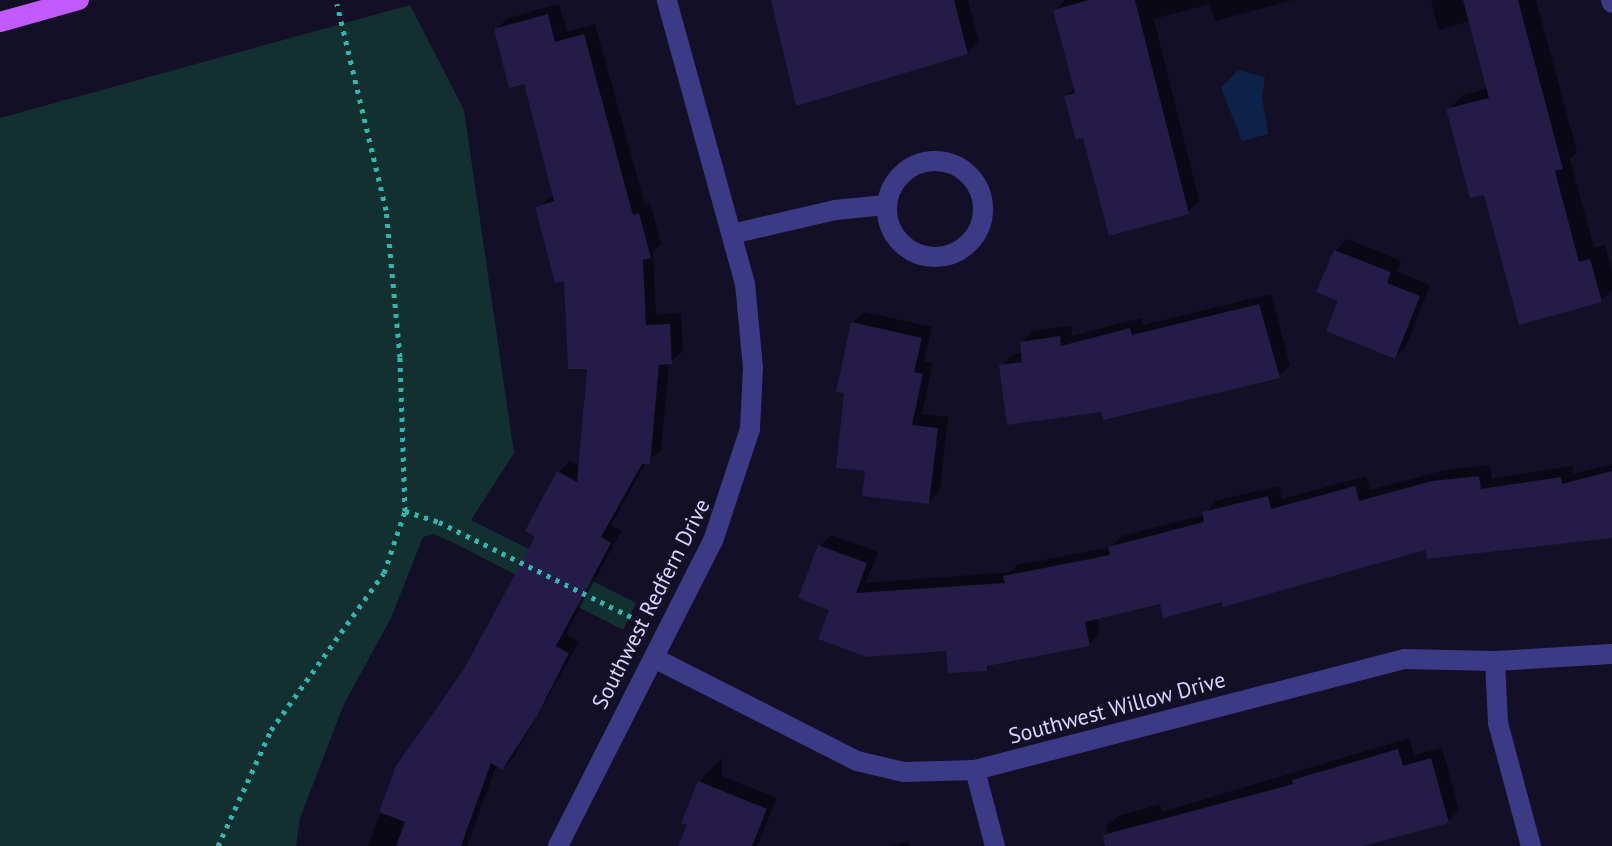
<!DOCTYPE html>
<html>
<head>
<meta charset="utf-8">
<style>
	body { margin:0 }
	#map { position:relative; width:1612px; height:846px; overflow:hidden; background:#130f26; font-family:"PT Sans",sans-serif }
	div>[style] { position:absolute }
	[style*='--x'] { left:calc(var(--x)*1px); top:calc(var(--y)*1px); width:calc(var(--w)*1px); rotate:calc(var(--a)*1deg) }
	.green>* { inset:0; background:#12302f }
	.water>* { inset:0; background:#0c2248 }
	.shadow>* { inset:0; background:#0007 }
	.building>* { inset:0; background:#241b47 }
	.path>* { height:5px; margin-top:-2.5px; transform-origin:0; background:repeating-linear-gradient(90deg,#2fb8b0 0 4px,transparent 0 10px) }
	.minor>* { height:20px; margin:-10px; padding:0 10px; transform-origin:10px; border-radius:10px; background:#3d3a85 }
	.minor>.ring { margin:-10px; padding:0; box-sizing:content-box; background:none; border:20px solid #3d3a85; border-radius:50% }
	.major>* { height:20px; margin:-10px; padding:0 10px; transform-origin:10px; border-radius:10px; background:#c25bff }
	span { translate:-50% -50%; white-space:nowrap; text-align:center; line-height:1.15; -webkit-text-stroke:6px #130f26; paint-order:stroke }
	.street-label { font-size:22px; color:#d9d4ff }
</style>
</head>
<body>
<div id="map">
	<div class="green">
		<i style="clip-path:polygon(410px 5px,464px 110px,514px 453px,471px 520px,636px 603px,623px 630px,452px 542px,434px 534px,423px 537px,391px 618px,344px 704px,300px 818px,296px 846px,0 846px,0 118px)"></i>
	</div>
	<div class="water">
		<i style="clip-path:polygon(1238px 70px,1265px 77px,1262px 97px,1268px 134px,1242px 141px,1221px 88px)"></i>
	</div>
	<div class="shadow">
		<i style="clip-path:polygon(772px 0,968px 0,979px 41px,967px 53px)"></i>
		<i style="clip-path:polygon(1065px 0,1293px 0,1215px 21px,1210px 4px,1154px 19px,1199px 201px,1188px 212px,1084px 136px,1066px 96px,1075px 87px,1055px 10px)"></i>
		<i style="clip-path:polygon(1431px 0,1536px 0,1577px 152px,1570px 159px,1594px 248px,1605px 245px,1612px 271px,1612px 290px,1601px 301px,1486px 192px,1448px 110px,1463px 95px,1489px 88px,1471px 21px,1439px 30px)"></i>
		<i style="clip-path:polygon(559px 4px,567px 32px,595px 24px,645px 205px,650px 203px,661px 244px,653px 252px,656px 315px,681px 313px,683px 351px,669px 363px,661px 451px,646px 462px,611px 525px,621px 531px,566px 634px,579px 642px,514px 757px,502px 768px,497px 764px,467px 846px,368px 846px,397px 767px,465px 670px,538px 536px,528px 530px,559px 472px,570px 461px,580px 466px,589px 366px,566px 278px,537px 207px,555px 194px,525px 82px,496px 29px,508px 18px)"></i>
		<i style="clip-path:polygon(1347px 239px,1401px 261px,1397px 271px,1430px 285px,1406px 346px,1395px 357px,1336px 251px)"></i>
		<i style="clip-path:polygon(1271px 294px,1290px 365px,1279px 376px,1103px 410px,1001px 366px,1013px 354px,1023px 353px,1022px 342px,1033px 331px,1071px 326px,1072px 336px,1141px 318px,1143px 325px)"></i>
		<i style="clip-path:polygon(864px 312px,932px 327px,924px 361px,933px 363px,922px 414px,948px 417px,940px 490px,929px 502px,867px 470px,853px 323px)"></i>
		<i style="clip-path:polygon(1612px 464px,1612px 532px,1427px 547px,1224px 600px,1161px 602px,1097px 617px,1100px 633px,1089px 644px,992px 663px,986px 669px,948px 649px,832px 608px,820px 546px,831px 535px,878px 552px,866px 583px,1010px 572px,1017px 565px,1111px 547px,1122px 536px,1204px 515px,1215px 501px,1279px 486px,1282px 499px,1366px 476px,1370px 490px,1445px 470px,1490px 465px,1492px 479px,1572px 466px,1573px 474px)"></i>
		<i style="clip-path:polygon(1409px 738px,1414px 755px,1442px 748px,1459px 810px,1448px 821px,1356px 846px,1098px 846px,1111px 843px,1106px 827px,1118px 816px,1160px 804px,1162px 812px)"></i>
		<i style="clip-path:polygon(722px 758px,722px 776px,777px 798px,757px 846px,680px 846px,699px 782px)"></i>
		<i style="clip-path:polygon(908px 841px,910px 846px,890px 846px)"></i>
	</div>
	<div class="building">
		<i style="clip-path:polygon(771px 0,954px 0,968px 54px,796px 106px)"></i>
		<i style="clip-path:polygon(1089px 0,1135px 0,1189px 214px,1109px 236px,1083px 138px,1076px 140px,1064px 96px,1075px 93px,1053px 10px)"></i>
		<i style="clip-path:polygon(1463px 0,1518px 0,1563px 169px,1555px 171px,1579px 262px,1590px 259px,1602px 302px,1519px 325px,1484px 195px,1470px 198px,1446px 109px,1489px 98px)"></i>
		<i style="clip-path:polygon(548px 14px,555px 42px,584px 34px,633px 215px,639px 213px,651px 258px,643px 260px,646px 325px,670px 324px,672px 364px,659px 365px,650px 464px,642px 464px,601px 537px,611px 543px,556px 646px,569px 653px,537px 716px,502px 770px,491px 763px,461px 846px,396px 846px,405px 822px,379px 812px,396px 766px,464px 669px,535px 537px,525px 531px,557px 471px,577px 482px,587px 369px,568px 369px,564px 281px,555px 283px,535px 207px,554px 201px,524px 84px,509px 88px,494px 29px)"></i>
		<i style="clip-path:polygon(1334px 250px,1391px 272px,1387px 283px,1420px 296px,1395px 359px,1326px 331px,1338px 301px,1316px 292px)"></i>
		<i style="clip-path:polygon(1259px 304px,1280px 378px,1103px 420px,1101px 412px,1007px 425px,999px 365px,1022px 362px,1020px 342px,1060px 336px,1061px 346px,1130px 328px,1132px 335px)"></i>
		<i style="clip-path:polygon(851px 322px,922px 338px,914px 372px,923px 374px,912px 425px,938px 428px,929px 504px,862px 496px,865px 471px,836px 468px,844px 393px,836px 392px)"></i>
		<i style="clip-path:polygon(1612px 471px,1612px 538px,1427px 559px,1425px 550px,1223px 607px,1222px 602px,1163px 618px,1160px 604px,1085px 622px,1090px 646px,987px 666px,987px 671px,948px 673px,946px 651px,867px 657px,818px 639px,829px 610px,798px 598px,818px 545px,867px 563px,856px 593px,1005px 583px,1003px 576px,1110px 555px,1108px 547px,1204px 522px,1202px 512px,1268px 496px,1271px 509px,1355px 486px,1359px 501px,1432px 481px,1479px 476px,1481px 489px,1561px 477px,1562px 484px)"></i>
		<i style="clip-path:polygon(1398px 749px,1403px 766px,1431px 758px,1449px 823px,1363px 846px,1105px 846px,1103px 835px,1293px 784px,1292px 780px)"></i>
		<i style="clip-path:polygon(698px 781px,767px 809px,752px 846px,678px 846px,687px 825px,681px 823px)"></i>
	</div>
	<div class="path">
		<i style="--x:405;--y:511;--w:36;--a:18"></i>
		<i style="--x:439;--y:522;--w:223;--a:26.3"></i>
		<i style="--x:218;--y:846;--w:128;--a:-65.4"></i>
		<i style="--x:271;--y:730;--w:193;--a:-54.3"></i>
		<i style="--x:384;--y:573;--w:65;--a:-71.3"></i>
		<i style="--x:405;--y:511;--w:154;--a:-91.9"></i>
		<i style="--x:400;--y:357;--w:148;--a:-95.4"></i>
		<i style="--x:386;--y:210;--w:212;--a:-103.4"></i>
	</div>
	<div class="minor">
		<i style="--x:1611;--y:0;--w:3;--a:72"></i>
		<i class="ring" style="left:887px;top:161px;width:76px;height:76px"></i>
		<i style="--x:732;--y:234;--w:106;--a:-13.1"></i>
		<i style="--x:835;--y:210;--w:51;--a:-5.6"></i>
		<i style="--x:656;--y:659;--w:225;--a:26.9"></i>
		<i style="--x:857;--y:761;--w:48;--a:13.2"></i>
		<i style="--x:904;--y:772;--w:71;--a:-1.6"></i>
		<i style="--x:975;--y:770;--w:443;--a:-14.5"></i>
		<i style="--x:1404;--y:659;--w:91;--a:1.3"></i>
		<i style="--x:1495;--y:661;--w:117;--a:-3.4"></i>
		<i style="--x:1495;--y:661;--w:62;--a:87.2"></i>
		<i style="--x:1498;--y:723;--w:127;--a:75"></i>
		<i style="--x:975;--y:770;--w:79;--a:75.3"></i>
		<i style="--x:558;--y:846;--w:342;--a:-63.1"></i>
		<i style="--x:713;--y:541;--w:118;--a:-71.7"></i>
		<i style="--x:750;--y:429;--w:61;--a:-87.2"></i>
		<i style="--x:753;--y:368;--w:84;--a:-95.4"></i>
		<i style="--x:745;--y:284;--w:295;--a:-105.4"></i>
	</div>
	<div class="major">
		<i style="--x:0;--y:22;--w:82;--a:-15.6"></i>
	</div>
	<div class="street-label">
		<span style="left:651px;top:604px;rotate:-63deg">Southwest Redfern Drive</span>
		<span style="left:1117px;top:708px;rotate:-15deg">Southwest Willow Drive</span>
	</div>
</div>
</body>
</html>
